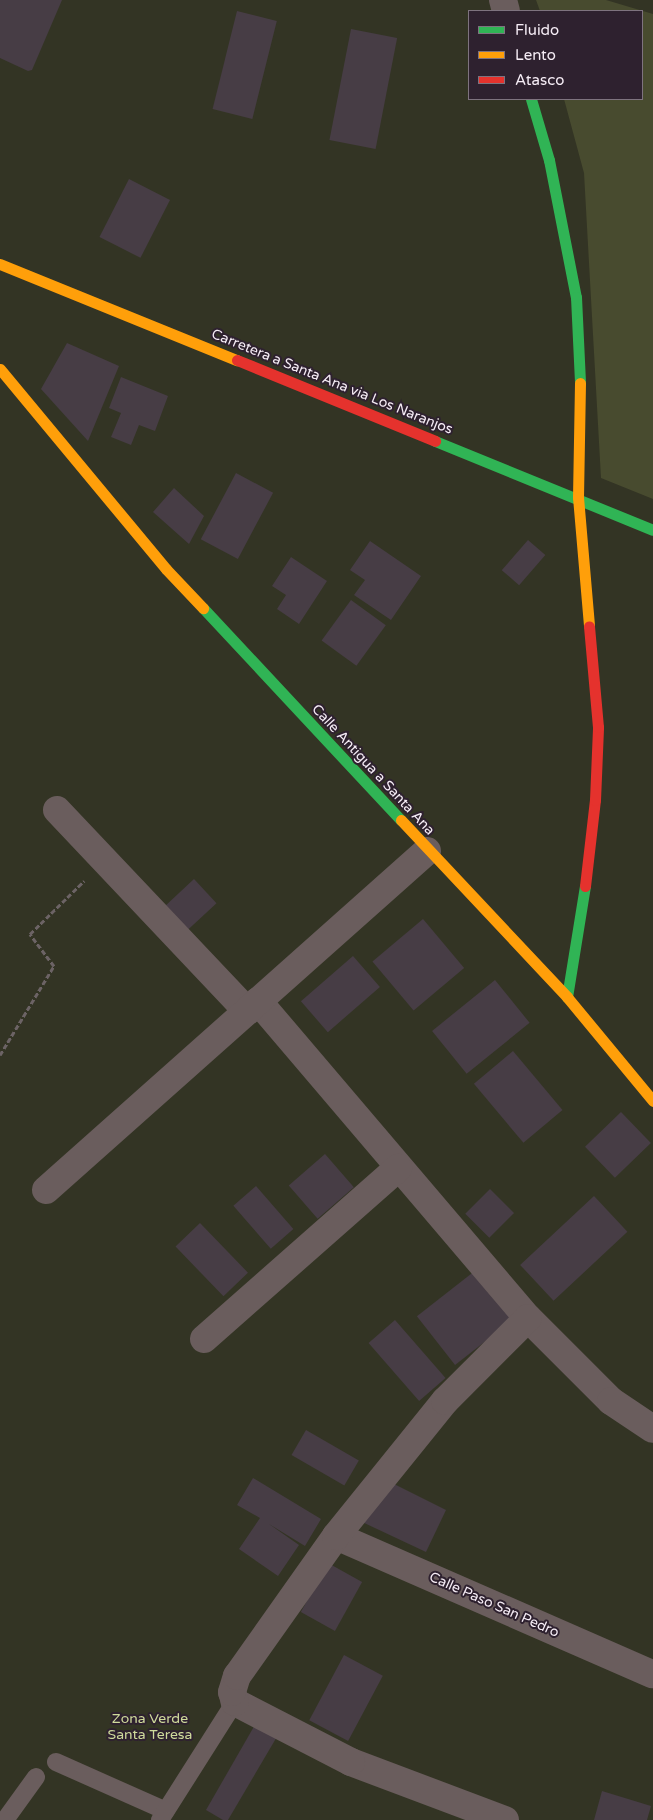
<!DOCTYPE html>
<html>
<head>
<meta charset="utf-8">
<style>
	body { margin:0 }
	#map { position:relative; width:653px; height:1820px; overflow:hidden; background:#2b242c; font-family:"Varela Round",sans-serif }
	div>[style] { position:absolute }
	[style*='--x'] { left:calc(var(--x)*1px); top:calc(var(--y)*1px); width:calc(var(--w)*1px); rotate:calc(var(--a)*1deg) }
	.green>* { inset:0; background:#333424 }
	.forest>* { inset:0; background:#484b2f }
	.building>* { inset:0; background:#473d45; transform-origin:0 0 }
	.path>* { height:3px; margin-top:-1.5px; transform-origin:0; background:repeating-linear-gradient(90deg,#6c6365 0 5px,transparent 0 7.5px) }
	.lane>* { height:18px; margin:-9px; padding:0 9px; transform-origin:9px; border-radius:9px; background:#6a5d5d }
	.street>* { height:28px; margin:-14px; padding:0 14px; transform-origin:14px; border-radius:14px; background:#6a5d5d }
	.fast>* { height:11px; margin:-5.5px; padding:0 5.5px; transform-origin:5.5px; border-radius:5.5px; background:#30b455 }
	.slow>* { height:11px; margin:-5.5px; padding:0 5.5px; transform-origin:5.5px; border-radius:5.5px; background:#ff9f0a }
	.jam>* { height:11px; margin:-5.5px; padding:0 5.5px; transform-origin:5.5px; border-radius:5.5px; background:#e5322d }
	span { translate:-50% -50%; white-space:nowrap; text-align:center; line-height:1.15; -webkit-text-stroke:4px #2e212f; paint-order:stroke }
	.street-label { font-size:14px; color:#f6edf6 }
	.park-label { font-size:14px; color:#cfda9b }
	.legend { position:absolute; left:468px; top:10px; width:175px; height:90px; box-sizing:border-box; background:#2e212f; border:1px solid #7e737f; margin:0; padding:6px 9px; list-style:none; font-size:15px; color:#f6edf6 }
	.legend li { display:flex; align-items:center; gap:10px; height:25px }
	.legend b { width:25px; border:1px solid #7e737f }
</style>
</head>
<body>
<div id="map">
	<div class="green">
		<i style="clip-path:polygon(evenodd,0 0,653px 0,653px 1820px,0 1820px,0 0,469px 11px,642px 11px,642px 99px,469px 99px,469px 11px)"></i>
	</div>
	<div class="forest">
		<i style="clip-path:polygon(536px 0,606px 0,653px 14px,653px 499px,601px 478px,584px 173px,564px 99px,642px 99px,642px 11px,540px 11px)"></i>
	</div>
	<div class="building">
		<i style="clip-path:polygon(0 0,62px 0,32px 70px,28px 71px,0 58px)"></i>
		<i style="left:237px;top:11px;width:41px;height:101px;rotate:14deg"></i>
		<i style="left:351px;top:29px;width:47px;height:113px;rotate:11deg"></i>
		<i style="left:129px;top:179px;width:46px;height:65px;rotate:27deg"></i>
		<i style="clip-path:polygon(67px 343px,119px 366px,88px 441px,41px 389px)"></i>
		<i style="clip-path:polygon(121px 377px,168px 396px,155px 431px,139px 425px,131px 445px,111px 437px,121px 413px,109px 408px)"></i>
		<i style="left:236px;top:473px;width:42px;height:75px;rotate:28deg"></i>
		<i style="clip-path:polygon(174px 488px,204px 516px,189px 544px,153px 512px)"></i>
		<i style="left:528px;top:540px;width:23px;height:40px;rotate:41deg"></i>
		<i style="clip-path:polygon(370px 541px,421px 576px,391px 620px,354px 595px,365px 580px,350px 570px)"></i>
		<i style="clip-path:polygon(291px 557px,327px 581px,299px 624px,277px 609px,286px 595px,272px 586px)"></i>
		<i style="left:351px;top:600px;width:43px;height:50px;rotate:36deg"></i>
		<i style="left:194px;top:879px;width:33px;height:45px;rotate:47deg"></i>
		<i style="left:423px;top:919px;width:64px;height:66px;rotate:50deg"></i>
		<i style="left:353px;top:956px;width:41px;height:69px;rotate:49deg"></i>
		<i style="left:495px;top:980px;width:55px;height:81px;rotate:51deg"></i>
		<i style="left:513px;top:1051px;width:77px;height:51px;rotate:50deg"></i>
		<i style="left:621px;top:1112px;width:43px;height:50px;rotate:46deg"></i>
		<i style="left:325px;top:1154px;width:44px;height:48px;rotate:49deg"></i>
		<i style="left:256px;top:1186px;width:57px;height:30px;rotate:49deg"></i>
		<i style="left:490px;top:1189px;width:34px;height:35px;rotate:45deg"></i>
		<i style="left:594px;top:1196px;width:49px;height:101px;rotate:47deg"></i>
		<i style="left:200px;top:1223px;width:69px;height:34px;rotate:46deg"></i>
		<i style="left:476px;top:1270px;width:62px;height:75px;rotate:52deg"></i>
		<i style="left:395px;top:1320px;width:77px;height:35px;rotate:49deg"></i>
		<i style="left:306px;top:1430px;width:61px;height:29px;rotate:30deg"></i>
		<i style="clip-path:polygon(253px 1478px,321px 1519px,305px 1546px,269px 1524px,299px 1545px,278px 1576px,239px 1549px,260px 1518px,237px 1505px)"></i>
		<i style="clip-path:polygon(390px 1482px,446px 1510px,426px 1552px,360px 1521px)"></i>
		<i style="left:328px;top:1563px;width:39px;height:56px;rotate:29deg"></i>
		<i style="left:344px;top:1655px;width:44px;height:74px;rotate:28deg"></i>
		<i style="clip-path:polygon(256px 1723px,278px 1735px,228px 1820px,223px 1820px,206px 1810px)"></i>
		<i style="clip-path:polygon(602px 1791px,651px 1806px,647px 1820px,594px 1820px)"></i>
	</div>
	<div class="path">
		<i style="--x:0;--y:1055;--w:104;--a:-58.8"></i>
		<i style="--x:54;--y:966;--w:40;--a:-127"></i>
		<i style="--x:30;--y:934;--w:76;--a:-44.5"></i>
	</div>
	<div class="lane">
		<i style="--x:56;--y:1762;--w:120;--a:24"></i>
		<i style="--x:5;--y:1820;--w:53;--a:-54.2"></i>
		<i style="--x:160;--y:1820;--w:140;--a:-57.6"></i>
	</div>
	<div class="street">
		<i style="--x:503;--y:0;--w:11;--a:75"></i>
		<i style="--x:57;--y:810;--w:277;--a:46.6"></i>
		<i style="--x:258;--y:1001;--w:416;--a:49.6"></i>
		<i style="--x:528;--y:1318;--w:117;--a:45"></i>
		<i style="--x:611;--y:1401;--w:50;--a:33.7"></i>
		<i style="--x:46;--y:1190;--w:510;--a:-41.66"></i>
		<i style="--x:204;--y:1339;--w:259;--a:-41.4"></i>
		<i style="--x:336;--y:1536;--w:345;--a:23.6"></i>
		<i style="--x:505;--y:1820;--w:165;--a:-159.4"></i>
		<i style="--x:351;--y:1762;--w:131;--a:-152.7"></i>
		<i style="--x:235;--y:1702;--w:10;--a:-107"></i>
		<i style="--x:232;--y:1692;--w:17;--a:-73"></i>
		<i style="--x:237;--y:1676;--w:171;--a:-54.7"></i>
		<i style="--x:336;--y:1536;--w:174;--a:-51.1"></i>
		<i style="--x:445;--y:1401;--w:117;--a:-45"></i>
	</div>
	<div class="fast">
		<i style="--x:531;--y:99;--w:64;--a:73.6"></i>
		<i style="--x:549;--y:160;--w:140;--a:78.9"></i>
		<i style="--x:576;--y:297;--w:86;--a:87.3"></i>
		<i style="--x:435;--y:441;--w:235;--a:22.2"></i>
		<i style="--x:203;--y:608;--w:290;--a:47"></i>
		<i style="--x:567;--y:997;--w:112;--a:-80.8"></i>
	</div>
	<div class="slow">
		<i style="--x:0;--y:264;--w:256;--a:22.1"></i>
		<i style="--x:0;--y:369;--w:260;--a:50.3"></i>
		<i style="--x:166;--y:569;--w:54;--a:46.5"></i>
		<i style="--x:580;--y:383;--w:114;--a:91"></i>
		<i style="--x:578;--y:497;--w:129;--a:85.1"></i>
		<i style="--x:401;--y:820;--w:243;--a:46.8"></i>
		<i style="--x:567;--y:997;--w:135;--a:50.4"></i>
	</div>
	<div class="jam">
		<i style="--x:237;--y:360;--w:214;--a:22.2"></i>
		<i style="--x:585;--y:886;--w:87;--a:-83.4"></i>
		<i style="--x:595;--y:800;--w:73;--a:-87.6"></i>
		<i style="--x:598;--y:727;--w:101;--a:-95.1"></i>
	</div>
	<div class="street-label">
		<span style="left:332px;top:382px;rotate:22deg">Carretera a Santa Ana via Los Naranjos</span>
		<span style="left:373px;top:770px;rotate:47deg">Calle Antigua a Santa Ana</span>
		<span style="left:494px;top:1605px;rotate:24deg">Calle Paso San Pedro</span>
	</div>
	<div class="park-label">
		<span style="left:150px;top:1727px">Zona Verde<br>Santa Teresa</span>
	</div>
	<ul class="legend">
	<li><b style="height:6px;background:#30b455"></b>Fluido</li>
	<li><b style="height:6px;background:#ff9f0a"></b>Lento</li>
	<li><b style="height:6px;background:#e5322d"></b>Atasco</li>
	</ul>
</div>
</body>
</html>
